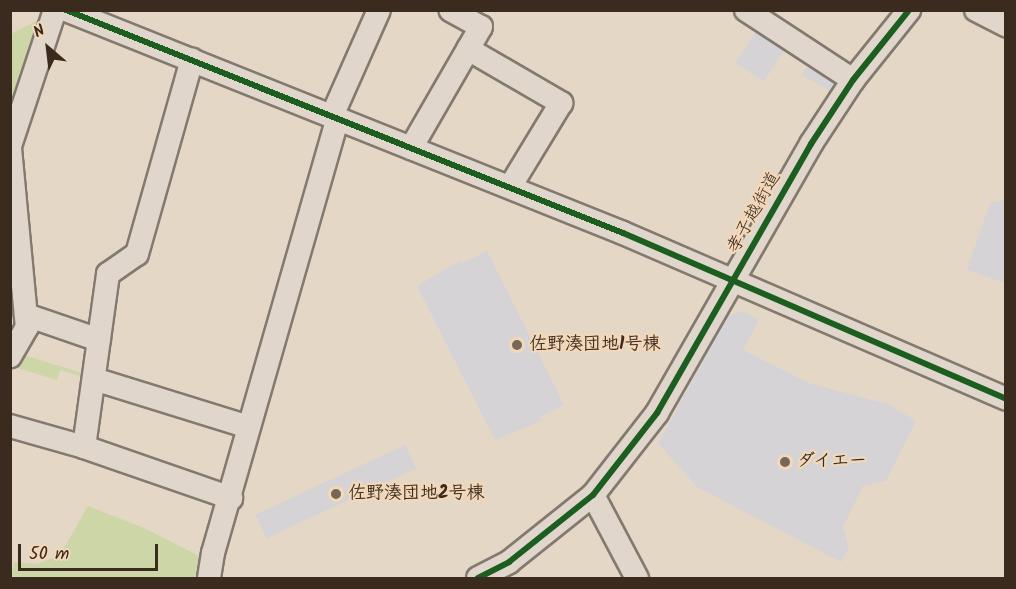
<!DOCTYPE html>
<html>
<head>
<meta charset="utf-8">
<style>
	body { margin:0 }
	#map { position:relative; width:1016px; height:589px; overflow:hidden; background:#e5d7c6; font-family:Kalam,"Klee One",sans-serif }
	div>[style] { position:absolute }
	[style*='--x'] { left:calc(var(--x)*1px); top:calc(var(--y)*1px); width:calc(var(--w)*1px); rotate:calc(var(--a)*1deg) }
	.green>* { inset:0; background:#cdd6a6 }
	.building>* { inset:0; background:#d5d3d5; transform-origin:0 0 }
	.roads { filter:drop-shadow(2px 0 #83796f) drop-shadow(-2px 0 #83796f) drop-shadow(0 2px #83796f) drop-shadow(0 -2px #83796f) }
	.minor>* { height:22px; margin:-11px; padding:0 11px; transform-origin:11px; border-radius:11px; background:#e0d6cb }
	.cycleway>* { height:6px; margin:-3px; padding:0 3px; transform-origin:3px; border-radius:3px; background:#1b5e20 }
	.dots>* { width:16px; height:16px; translate:-50% -50%; box-sizing:border-box; border:3px solid #f2d8b9; border-radius:50% }
	span { translate:-50% -50%; white-space:nowrap; text-align:center; line-height:1.15; -webkit-text-stroke:4.5px #f2d8b9; paint-order:stroke }
	.street-label { font-size:18px; color:#3b2a1e }
	.poi-label { font-size:18px; color:#3b2a1e; font-weight:700 }
	.left { translate:0 -50%; text-align:left }
	.frame { position:absolute; inset:0; border:12px solid #3b2a1e; pointer-events:none }
	.north { position:absolute; left:18px; top:18px; width:60px; height:60px; -webkit-text-stroke:4px #f2d8b9; paint-order:stroke; rotate:332deg; font-size:16px; font-weight:700; line-height:24px; text-align:center; color:#3b2a1e }
	.north::after { content:''; display:block; margin:auto; width:21px; height:27px; background:#3b2a1e; clip-path:polygon(50% 0,100% 100%,50% 72%,0 100%) }
	.scale { position:absolute; left:18px; top:544px; width:140px; height:27px; box-sizing:border-box; border:3px solid #3b2a1e; border-top:0; padding-left:8px; font-size:18px; line-height:21px; white-space:nowrap; color:#3b2a1e; -webkit-text-stroke:4px #f2d8b9; paint-order:stroke }
</style>
</head>
<body>
<div id="map">
	<div class="green">
		<i style="clip-path:polygon(36px 21px,43px 23px,11px 129px,11px 34px)"></i>
		<i style="clip-path:polygon(20px 354px,89px 375px,89px 379px,60px 370px,57px 380px,14px 367px)"></i>
		<i style="clip-path:polygon(88px 506px,144px 528px,205px 559px,200px 578px,11px 578px,14px 562px,37px 564px,60px 555px)"></i>
	</div>
	<div class="building">
		<i style="left:756px;top:32px;width:34px;height:37px;rotate:34deg"></i>
		<i style="clip-path:polygon(807px 66px,834px 84px,830px 91px,802px 75px)"></i>
		<i style="clip-path:polygon(1005px 200px,1005px 283px,967px 270px,990px 203px)"></i>
		<i style="clip-path:polygon(487px 251px,564px 405px,540px 417px,541px 421px,495px 440px,417px 286px,461px 260px,463px 263px)"></i>
		<i style="clip-path:polygon(742px 311px,759px 320px,743px 350px,811px 384px,888px 404px,916px 421px,886px 481px,863px 486px,843px 527px,849px 549px,841px 562px,697px 487px,658px 443px,728px 316px)"></i>
		<i style="left:405px;top:445px;width:26px;height:165px;rotate:65deg"></i>
	</div>
	<div class="roads">
		<div class="minor">
			<i style="--x:66;--y:10;--w:600;--a:21.82"></i>
			<i style="--x:623;--y:233;--w:417;--a:23.4"></i>
			<i style="--x:746;--y:10;--w:128;--a:33.2"></i>
			<i style="--x:976;--y:10;--w:34;--a:27"></i>
			<i style="--x:468;--y:49;--w:108;--a:30.1"></i>
			<i style="--x:561;--y:103;--w:98;--a:121.3"></i>
			<i style="--x:332;--y:116;--w:116;--a:-66.1"></i>
			<i style="--x:10;--y:146;--w:143;--a:-71.7"></i>
			<i style="--x:10;--y:148;--w:180;--a:84.6"></i>
			<i style="--x:27;--y:327;--w:34;--a:120"></i>
			<i style="--x:411;--y:148;--w:140;--a:-60"></i>
			<i style="--x:481;--y:27;--w:35;--a:-151"></i>
			<i style="--x:26;--y:315;--w:77;--a:18.9"></i>
			<i style="--x:94;--y:379;--w:162;--a:17.2"></i>
			<i style="--x:10;--y:426;--w:77;--a:15.8"></i>
			<i style="--x:84;--y:447;--w:156;--a:19.1"></i>
			<i style="--x:84;--y:447;--w:175;--a:-82.1"></i>
			<i style="--x:108;--y:274;--w:35;--a:-35"></i>
			<i style="--x:137;--y:254;--w:202;--a:-74.2"></i>
			<i style="--x:593;--y:495;--w:94;--a:62.1"></i>
			<i style="--x:209;--y:578;--w:25;--a:-81"></i>
			<i style="--x:213;--y:553;--w:453;--a:-74"></i>
			<i style="--x:478;--y:578;--w:35;--a:-27"></i>
			<i style="--x:509;--y:562;--w:107;--a:-38.6"></i>
			<i style="--x:593;--y:495;--w:104;--a:-52"></i>
			<i style="--x:657;--y:413;--w:310;--a:-60.2"></i>
			<i style="--x:811;--y:144;--w:77;--a:-56.7"></i>
			<i style="--x:853;--y:80;--w:90;--a:-51.3"></i>
		</div>
	</div>
	<div class="cycleway">
		<i style="--x:66;--y:10;--w:600;--a:21.82"></i>
		<i style="--x:623;--y:233;--w:417;--a:23.4"></i>
		<i style="--x:478;--y:578;--w:35;--a:-27"></i>
		<i style="--x:509;--y:562;--w:107;--a:-38.6"></i>
		<i style="--x:593;--y:495;--w:104;--a:-52"></i>
		<i style="--x:657;--y:413;--w:310;--a:-60.2"></i>
		<i style="--x:811;--y:144;--w:77;--a:-56.7"></i>
		<i style="--x:853;--y:80;--w:90;--a:-51.3"></i>
	</div>
	<div class="dots">
		<i style="left:517px;top:345px;background:#766759"></i>
		<i style="left:785px;top:462px;background:#766759"></i>
		<i style="left:336px;top:494px;background:#766759"></i>
	</div>
	<div class="street-label">
		<span style="left:755px;top:213px;rotate:-61deg">孝子越街道</span>
	</div>
	<div class="poi-label">
		<span class="left" style="left:529px;top:345px">佐野湊団地1号棟</span>
		<span class="left" style="left:797px;top:462px">ダイエー</span>
		<span class="left" style="left:348px;top:494px">佐野湊団地2号棟</span>
	</div>
	<div class="frame"></div>
	<div class="north">N</div>
	<div class="scale">50 m</div>
</div>
</body>
</html>
